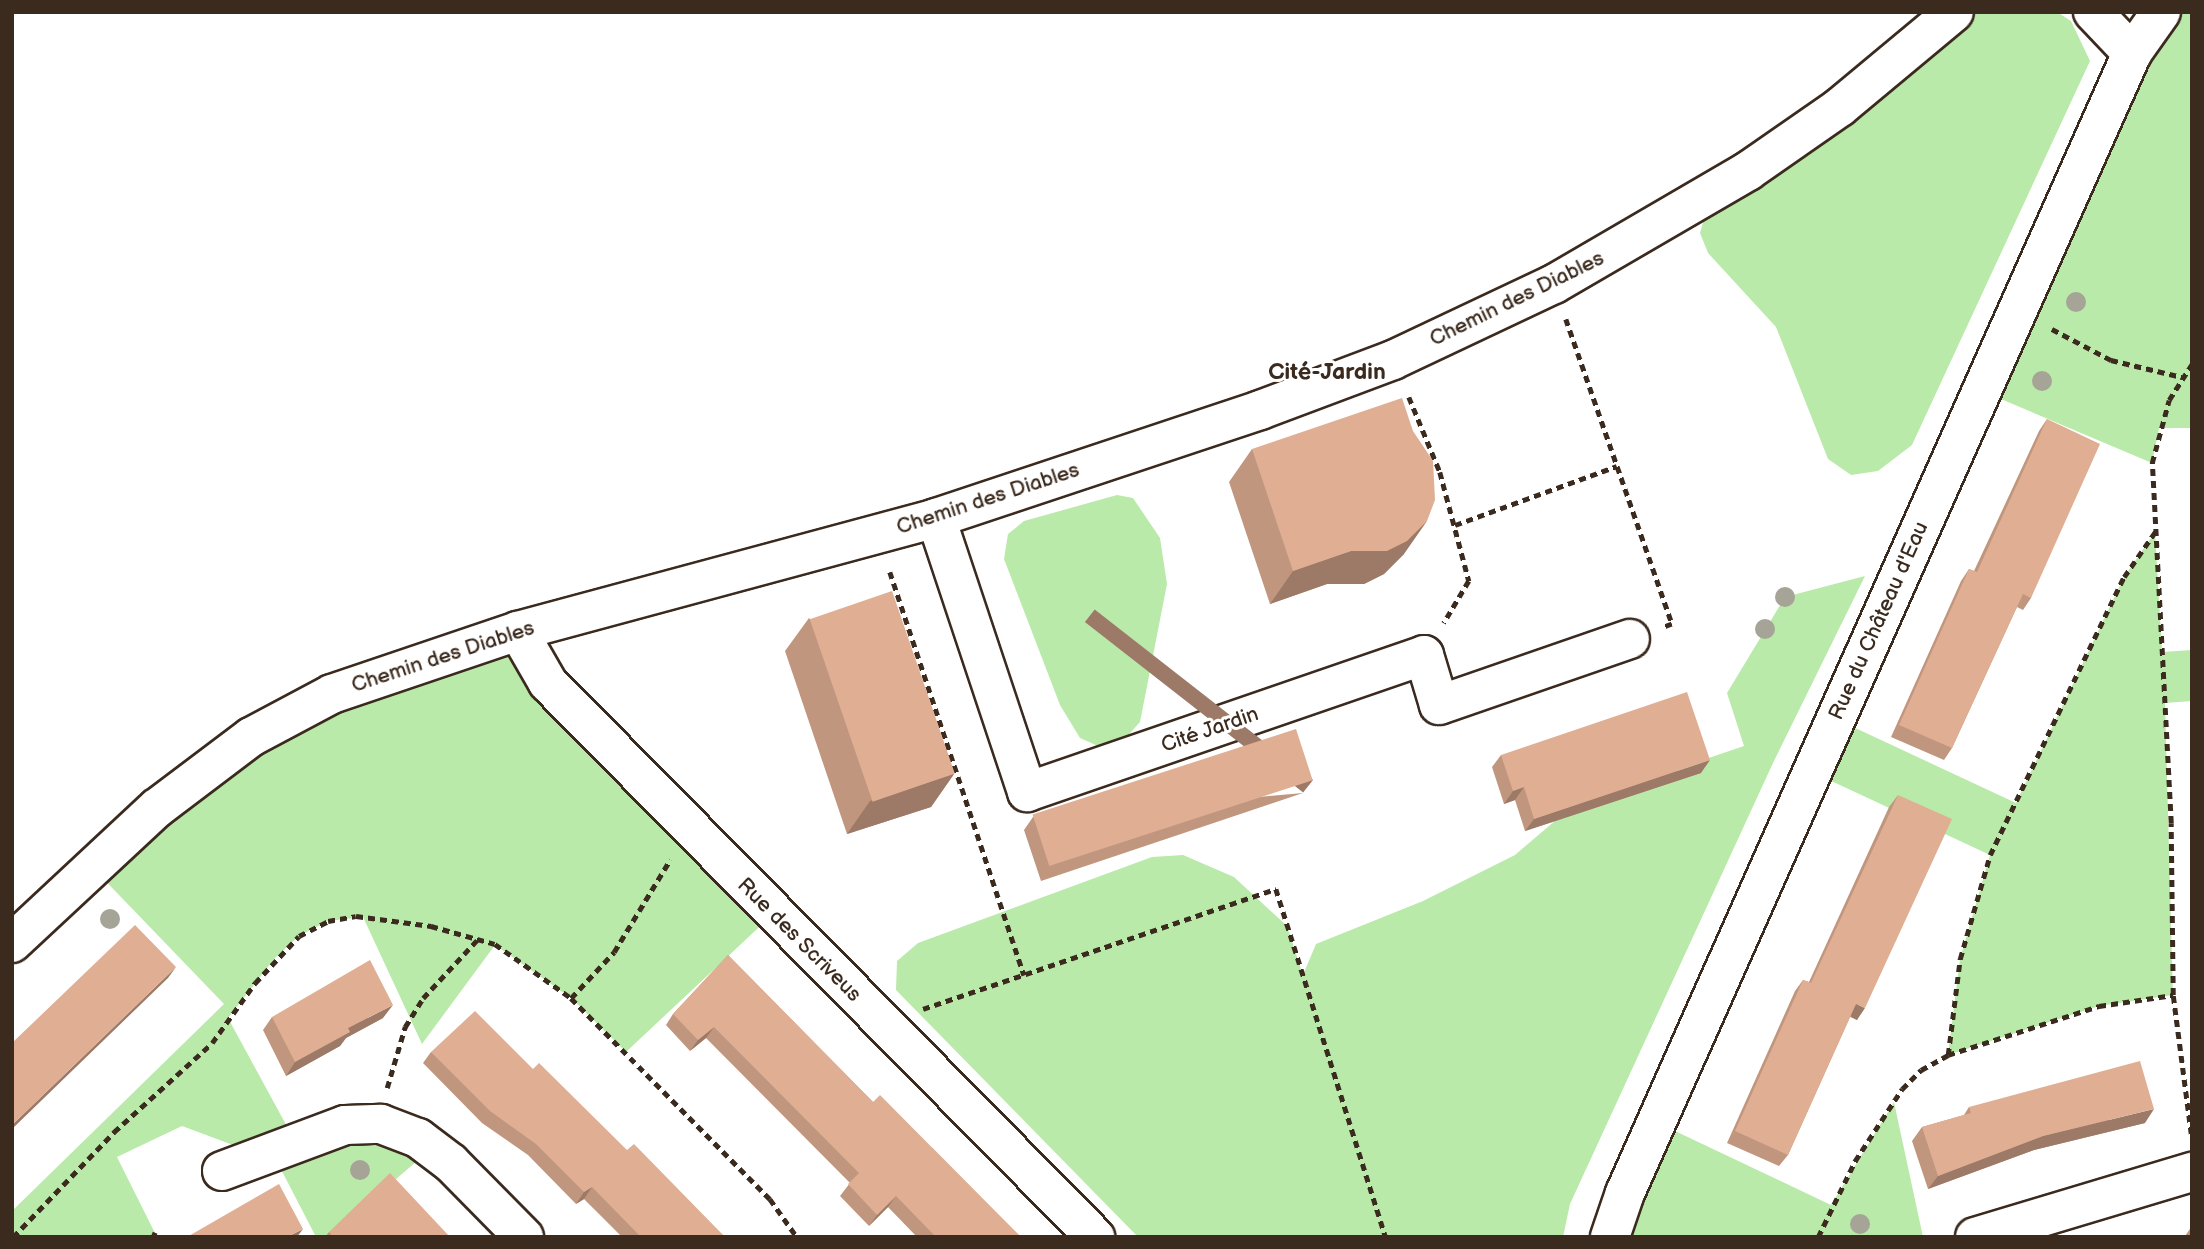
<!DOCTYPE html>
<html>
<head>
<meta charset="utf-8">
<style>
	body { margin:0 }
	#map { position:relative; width:2204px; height:1249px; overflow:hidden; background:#fff; font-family:"Balsamiq Sans",sans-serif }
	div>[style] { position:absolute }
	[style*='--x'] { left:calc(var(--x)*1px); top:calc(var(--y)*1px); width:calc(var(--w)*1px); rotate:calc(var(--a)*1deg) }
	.green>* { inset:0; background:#baeaa9 }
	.path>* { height:4.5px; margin-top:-2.25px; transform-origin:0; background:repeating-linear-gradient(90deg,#3b2a1e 0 7px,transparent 0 12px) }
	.roads { filter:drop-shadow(2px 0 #3b2a1e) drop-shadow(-2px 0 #3b2a1e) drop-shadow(0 2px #3b2a1e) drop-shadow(0 -2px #3b2a1e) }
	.minor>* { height:38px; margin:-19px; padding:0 19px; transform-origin:19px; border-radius:19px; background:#fff }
	.trees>* { width:20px; height:20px; margin:-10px; border-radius:50%; background:#a5a496 }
	.wall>* { inset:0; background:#c1967e }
	.shaded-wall>* { inset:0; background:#9d7a67; transform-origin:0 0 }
	.building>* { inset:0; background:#e0ae93; transform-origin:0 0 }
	span { translate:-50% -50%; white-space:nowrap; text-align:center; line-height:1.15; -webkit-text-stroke:6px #fff; paint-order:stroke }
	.street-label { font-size:21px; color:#3b2a1e }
	.neighbourhood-label { font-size:23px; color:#3b2a1e; font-weight:700 }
	.frame { position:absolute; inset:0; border:14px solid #3b2a1e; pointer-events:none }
</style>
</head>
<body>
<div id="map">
	<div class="green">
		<i style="clip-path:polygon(1954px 12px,2057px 12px,2071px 21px,2090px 61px,1912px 445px,1878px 471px,1851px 475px,1828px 459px,1776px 327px,1708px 253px,1700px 233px,1711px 194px)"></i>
		<i style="clip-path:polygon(2161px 12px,2192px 12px,2192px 428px,2159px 428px,2152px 463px,1982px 391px)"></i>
		<i style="clip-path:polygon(1117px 495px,1133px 498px,1160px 538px,1167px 584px,1140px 722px,1123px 741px,1098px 746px,1080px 738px,1060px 705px,1004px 559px,1008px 534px,1024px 521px)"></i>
		<i style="clip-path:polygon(2155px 532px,2162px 652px,2192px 650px,2192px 701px,2165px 703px,2173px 995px,2099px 1006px,1948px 1055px,1960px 959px,1990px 855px,1812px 772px,1836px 719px,2016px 803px,2124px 577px)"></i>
		<i style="clip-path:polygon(1865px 576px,1773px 763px,1570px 1204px,1563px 1237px,1138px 1237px,896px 990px,897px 961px,918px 943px,1152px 857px,1183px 855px,1234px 877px,1287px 926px,1303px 975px,1316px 944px,1423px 901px,1515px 855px,1576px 803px,1744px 746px,1727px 693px,1785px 597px)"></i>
		<i style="clip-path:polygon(518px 631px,773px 914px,626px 1052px,571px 998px,495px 945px,422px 1044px,363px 917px,328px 921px,299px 936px,275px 958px,228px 1018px,296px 1143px,345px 1125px,432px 1148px,329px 1237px,316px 1237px,272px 1152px,241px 1148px,182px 1126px,117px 1157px,157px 1237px,12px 1237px,12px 1211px,224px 1004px,93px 868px,251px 737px)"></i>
		<i style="clip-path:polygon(1894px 1102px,1923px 1237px,1610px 1237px,1656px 1122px,1831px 1205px)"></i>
	</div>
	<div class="path">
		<i style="--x:1566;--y:319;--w:323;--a:70.8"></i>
		<i style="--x:1672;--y:624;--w:9;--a:159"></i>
		<i style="--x:2052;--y:329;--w:67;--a:27.7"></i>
		<i style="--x:2111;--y:360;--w:73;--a:13.5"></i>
		<i style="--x:1409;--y:397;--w:81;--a:67.5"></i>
		<i style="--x:1440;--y:472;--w:113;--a:75.1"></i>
		<i style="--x:1469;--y:581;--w:49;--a:120.8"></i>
		<i style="--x:1455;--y:525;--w:172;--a:-20"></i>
		<i style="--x:890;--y:572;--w:425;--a:71.6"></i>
		<i style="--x:571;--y:998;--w:283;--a:45.3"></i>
		<i style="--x:770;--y:1199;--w:47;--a:54.6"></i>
		<i style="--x:923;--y:1009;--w:373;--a:-18.8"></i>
		<i style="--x:1276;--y:889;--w:365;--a:72.5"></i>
		<i style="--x:1948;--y:1055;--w:97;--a:-82.9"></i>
		<i style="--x:1960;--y:959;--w:108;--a:-73.9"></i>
		<i style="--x:1990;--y:855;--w:309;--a:-64.3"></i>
		<i style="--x:2124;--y:577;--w:55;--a:-55.4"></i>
		<i style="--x:387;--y:1088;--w:64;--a:-73.6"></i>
		<i style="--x:405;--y:1027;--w:34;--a:-58"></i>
		<i style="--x:423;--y:998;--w:79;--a:-47"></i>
		<i style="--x:2191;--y:1134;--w:140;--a:-97.4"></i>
		<i style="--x:2173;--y:995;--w:172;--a:-90.7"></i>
		<i style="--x:2171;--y:823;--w:361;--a:-93"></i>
		<i style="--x:2152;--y:463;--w:65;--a:-74.9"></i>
		<i style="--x:2169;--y:400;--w:43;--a:-57.4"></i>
		<i style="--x:13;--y:1237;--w:146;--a:-46.1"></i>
		<i style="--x:114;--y:1132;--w:132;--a:-42.2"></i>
		<i style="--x:212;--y:1043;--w:74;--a:-54.4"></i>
		<i style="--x:255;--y:983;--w:64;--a:-46.9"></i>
		<i style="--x:299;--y:936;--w:33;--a:-27"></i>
		<i style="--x:328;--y:921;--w:28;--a:-10"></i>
		<i style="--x:356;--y:916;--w:76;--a:7.6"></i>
		<i style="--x:431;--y:926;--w:66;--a:15.7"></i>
		<i style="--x:495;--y:944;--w:93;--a:35.4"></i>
		<i style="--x:571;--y:998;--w:63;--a:-46.9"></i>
		<i style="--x:614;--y:952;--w:108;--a:-58.7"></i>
		<i style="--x:153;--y:1237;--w:5;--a:-68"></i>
		<i style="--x:1818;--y:1237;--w:85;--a:-64"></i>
		<i style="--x:1855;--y:1161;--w:86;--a:-56.9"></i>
		<i style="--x:1902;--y:1089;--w:27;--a:-45"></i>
		<i style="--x:1921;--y:1070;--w:31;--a:-29"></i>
		<i style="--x:1948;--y:1055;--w:159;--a:-18"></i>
		<i style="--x:2099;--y:1006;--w:75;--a:-8.5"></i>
	</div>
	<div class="roads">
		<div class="minor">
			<i style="--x:2093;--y:12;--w:57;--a:46.4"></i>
			<i style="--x:936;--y:518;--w:289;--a:71.6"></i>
			<i style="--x:1027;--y:792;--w:420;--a:-19"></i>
			<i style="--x:1424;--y:655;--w:52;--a:73.3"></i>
			<i style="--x:1439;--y:705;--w:202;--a:-19.1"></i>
			<i style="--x:518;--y:631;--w:60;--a:60"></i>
			<i style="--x:548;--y:683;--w:779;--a:45.36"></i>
			<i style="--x:12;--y:943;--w:198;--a:-43"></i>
			<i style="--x:157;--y:808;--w:118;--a:-37.1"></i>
			<i style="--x:251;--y:737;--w:92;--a:-28"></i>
			<i style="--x:332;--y:694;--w:196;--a:-18.7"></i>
			<i style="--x:518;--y:631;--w:433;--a:-15.1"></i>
			<i style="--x:936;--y:518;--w:342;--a:-18.4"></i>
			<i style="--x:1260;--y:410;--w:142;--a:-20.6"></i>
			<i style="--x:1393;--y:360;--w:178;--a:-25.3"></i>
			<i style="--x:1554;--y:284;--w:225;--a:-30.2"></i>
			<i style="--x:1748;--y:171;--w:112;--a:-34.8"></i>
			<i style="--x:1840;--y:107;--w:148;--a:-39.8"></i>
			<i style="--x:222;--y:1171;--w:131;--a:-20.5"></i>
			<i style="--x:345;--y:1125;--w:36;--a:-2"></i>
			<i style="--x:381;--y:1124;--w:40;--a:21"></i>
			<i style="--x:418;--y:1138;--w:41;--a:37.1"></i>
			<i style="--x:451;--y:1163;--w:104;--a:45.4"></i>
			<i style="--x:1610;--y:1237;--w:46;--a:-71.2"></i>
			<i style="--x:1625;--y:1193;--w:1248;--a:-66.02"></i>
			<i style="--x:2132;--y:53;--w:50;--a:-54.7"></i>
			<i style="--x:1975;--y:1237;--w:227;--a:-16.7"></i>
		</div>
	</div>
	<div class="trees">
		<i style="left:2076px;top:302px"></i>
		<i style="left:2042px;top:381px"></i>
		<i style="left:1785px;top:597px"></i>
		<i style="left:1765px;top:629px"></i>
		<i style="left:110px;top:919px"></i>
		<i style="left:360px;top:1170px"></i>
		<i style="left:1860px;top:1224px"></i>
	</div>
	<div class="wall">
		<i style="clip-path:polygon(2047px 419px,2031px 598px,2023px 610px,2017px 607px,1952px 748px,1944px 760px,1891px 737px,1961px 581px,1969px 569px,1974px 571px,2039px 431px)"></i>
		<i style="clip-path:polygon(1252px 449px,1404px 554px,1384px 574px,1364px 584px,1327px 584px,1270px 604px,1229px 482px)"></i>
		<i style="clip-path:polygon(809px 618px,954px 774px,931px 807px,847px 834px,785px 651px)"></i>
		<i style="clip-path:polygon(1501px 755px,1701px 773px,1525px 831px,1515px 800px,1504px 804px,1492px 767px)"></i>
		<i style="clip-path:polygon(1303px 793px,1041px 881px,1024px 830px,1033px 817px)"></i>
		<i style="clip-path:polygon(1898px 795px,1857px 1020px,1850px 1017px,1788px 1155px,1779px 1166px,1727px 1143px,1795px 991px,1803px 980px,1809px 982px,1889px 807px)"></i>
		<i style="clip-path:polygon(728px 955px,873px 1102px,1021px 1237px,917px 1237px,888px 1207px,869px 1226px,840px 1196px,850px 1183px,706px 1038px,690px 1051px,666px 1025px,673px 1014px)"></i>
		<i style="clip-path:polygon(272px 1017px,383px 1018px,346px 1038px,340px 1046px,286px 1076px,263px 1030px)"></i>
		<i style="clip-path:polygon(431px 1052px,533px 1069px,725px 1237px,622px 1237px,584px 1199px,576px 1204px,528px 1155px,482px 1123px,423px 1063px)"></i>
		<i style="clip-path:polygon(1969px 1107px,2145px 1123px,2034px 1150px,1928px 1189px,1912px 1141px,1922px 1127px,1964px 1115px)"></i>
		<i style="clip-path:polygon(2192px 1226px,2192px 1237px,2185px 1236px)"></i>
		<i style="clip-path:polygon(329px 1232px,450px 1237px,325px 1237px)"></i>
	</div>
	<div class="shaded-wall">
		<i style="clip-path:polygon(1427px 521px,1404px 554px,1384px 574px,1364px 584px,1327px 584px,1270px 604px,1293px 571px,1351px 551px)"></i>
		<i style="clip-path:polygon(1710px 760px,1701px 773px,1525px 831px,1534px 819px)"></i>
		<i style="clip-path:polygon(954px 774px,931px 807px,847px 834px,870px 801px)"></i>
		<i style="left:1313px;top:780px;width:16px;height:277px;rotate:128deg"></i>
		<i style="clip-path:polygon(1524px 787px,1515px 800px,1504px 804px,1513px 791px)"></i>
		<i style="clip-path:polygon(176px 967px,168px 978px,12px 1129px,12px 1125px)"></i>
		<i style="clip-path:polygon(1856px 1004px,1865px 1008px,1857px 1020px,1848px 1015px)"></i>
		<i style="clip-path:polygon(393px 1005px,383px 1018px,346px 1038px,340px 1046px,286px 1076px,295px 1062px,348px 1028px)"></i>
		<i style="clip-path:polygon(714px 1027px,706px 1038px,690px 1051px,698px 1040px)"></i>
		<i style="clip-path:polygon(2154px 1109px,2145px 1123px,2034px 1150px,1928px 1189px,1938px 1176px,2043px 1136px)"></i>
		<i style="clip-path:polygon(592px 1187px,584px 1199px,576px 1204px,584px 1192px)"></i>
		<i style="clip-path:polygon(896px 1196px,888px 1207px,869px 1226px,877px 1215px)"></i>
		<i style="clip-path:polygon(303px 1229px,297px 1237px,287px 1237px)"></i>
	</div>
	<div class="building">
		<i style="clip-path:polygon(1402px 398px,1413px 431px,1433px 461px,1435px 500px,1427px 521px,1407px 541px,1387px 551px,1351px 551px,1293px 571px,1252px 449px)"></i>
		<i style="clip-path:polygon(2047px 419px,2100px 444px,2031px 598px,2023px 594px,1952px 748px,1899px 725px,1969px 569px,1977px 572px)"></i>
		<i style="left:892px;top:591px;width:193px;height:87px;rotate:71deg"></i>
		<i style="clip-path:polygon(1687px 692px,1710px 760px,1534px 819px,1524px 787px,1513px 791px,1501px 755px)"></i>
		<i style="left:1296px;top:729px;width:54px;height:277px;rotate:72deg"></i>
		<i style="clip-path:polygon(1898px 795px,1952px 819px,1865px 1008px,1856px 1004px,1788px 1155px,1735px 1131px,1803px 980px,1811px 983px)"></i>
		<i style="clip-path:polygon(135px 925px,176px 967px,12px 1125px,12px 1043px)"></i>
		<i style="clip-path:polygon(728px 955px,873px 1102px,880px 1095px,1021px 1237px,936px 1237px,896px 1196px,877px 1215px,848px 1184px,859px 1173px,714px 1027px,698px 1040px,673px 1014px)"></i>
		<i style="clip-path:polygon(370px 960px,393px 1005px,348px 1028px,350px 1032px,295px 1062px,272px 1017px)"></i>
		<i style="clip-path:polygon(475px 1011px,533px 1069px,539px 1063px,627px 1150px,634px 1144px,725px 1237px,641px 1237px,592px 1187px,584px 1192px,536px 1144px,490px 1111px,431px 1052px)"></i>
		<i style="clip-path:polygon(2140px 1061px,2154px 1109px,2043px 1136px,1938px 1176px,1922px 1127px,1971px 1113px,1969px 1107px)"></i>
		<i style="clip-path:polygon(390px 1173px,450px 1237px,333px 1237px,329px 1232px)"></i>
		<i style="clip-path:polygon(279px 1184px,303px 1229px,287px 1237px,187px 1237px)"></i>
	</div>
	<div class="street-label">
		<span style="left:1517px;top:299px;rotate:-26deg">Chemin des Diables</span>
		<span style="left:988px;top:499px;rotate:-18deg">Chemin des Diables</span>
		<span style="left:1879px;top:621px;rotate:-66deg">Rue du Château d'Eau</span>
		<span style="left:443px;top:657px;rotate:-18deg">Chemin des Diables</span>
		<span style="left:1210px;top:730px;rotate:-19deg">Cité Jardin</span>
		<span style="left:799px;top:940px;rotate:45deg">Rue des Scriveus</span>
	</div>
	<div class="neighbourhood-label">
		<span style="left:1327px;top:372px">Cité-Jardin</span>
	</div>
	<div class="frame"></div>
</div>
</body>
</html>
